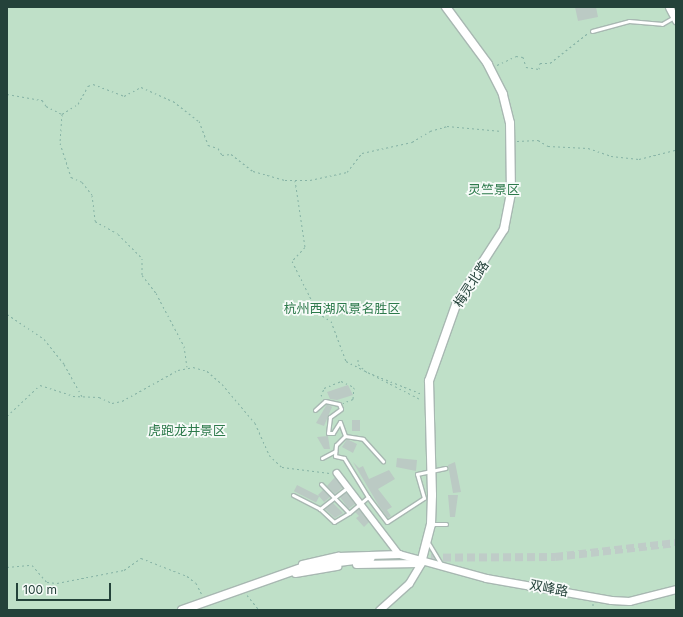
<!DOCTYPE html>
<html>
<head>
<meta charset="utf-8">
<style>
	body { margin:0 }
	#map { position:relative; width:683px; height:617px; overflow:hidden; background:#e6efeb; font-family:Inter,"Noto Sans SC",sans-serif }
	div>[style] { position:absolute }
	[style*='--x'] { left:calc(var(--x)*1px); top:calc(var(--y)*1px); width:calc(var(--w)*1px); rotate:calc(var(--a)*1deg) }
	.green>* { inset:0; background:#bfe0c8; transform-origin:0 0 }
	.building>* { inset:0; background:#bbcac4; transform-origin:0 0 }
	.secondary-tunnel>* { height:8px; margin-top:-4px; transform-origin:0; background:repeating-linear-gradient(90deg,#bfccc8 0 8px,transparent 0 12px) }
	.path>* { height:1px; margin-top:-0.5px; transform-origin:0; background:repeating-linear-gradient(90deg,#86b3a5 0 2px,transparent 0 5px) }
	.roads { filter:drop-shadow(1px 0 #a8b8b2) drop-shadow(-1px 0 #a8b8b2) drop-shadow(0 1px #a8b8b2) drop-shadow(0 -1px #a8b8b2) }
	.service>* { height:3px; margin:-1.5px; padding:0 1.5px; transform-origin:1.5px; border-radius:1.5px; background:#fff }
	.minor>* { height:5.5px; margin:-2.75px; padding:0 2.75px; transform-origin:2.75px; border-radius:2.75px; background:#fff }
	.tertiary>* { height:7px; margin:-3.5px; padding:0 3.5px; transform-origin:3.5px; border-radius:3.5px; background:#fff }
	.secondary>* { height:8px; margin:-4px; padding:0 4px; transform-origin:4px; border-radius:4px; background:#fff }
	span { translate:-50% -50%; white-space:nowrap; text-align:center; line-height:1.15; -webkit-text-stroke:3.5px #f7fbf9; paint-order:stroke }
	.park-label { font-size:13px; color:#2d7a4b }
	.street-label { font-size:13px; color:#24423a }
	.frame { position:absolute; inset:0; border:8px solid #24423a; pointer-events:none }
	.scale { position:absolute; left:16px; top:583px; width:95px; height:18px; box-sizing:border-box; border:2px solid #24423a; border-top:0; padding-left:5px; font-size:12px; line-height:14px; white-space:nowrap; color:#24423a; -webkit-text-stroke:3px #f7fbf9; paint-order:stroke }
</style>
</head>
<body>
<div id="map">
	<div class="green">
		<i style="left:7px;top:7px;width:669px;height:603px"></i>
	</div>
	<div class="building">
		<i style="clip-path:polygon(575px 7px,596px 7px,598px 17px,578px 21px)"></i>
		<i style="clip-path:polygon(348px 385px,353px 395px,337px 400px,330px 399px,327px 392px)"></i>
		<i style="clip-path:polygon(327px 404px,332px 407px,324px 426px,316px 423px)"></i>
		<i style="left:352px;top:420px;width:8px;height:11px"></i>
		<i style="clip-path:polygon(328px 436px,330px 449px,324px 449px,317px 437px)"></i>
		<i style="clip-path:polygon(347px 439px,357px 444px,353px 453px,342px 447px)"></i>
		<i style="clip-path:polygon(397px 458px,417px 460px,416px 471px,396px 467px)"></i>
		<i style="clip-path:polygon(353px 462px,359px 468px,363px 466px,369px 479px,389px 470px,395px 479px,378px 489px,392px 507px,387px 510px,391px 516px,388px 518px,379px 506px)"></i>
		<i style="clip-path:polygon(455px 462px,461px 492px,453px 493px,448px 465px)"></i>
		<i style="clip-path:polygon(335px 477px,343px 487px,335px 494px,327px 486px)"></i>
		<i style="left:297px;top:485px;width:25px;height:7px;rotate:27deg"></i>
		<i style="clip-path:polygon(323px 490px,330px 497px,324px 502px,318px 495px)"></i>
		<i style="left:346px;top:492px;width:15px;height:8px;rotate:53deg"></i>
		<i style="clip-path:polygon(448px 495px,458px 495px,455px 517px,450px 517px)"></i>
		<i style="clip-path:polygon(333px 503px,343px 513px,335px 518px,325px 509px)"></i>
		<i style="clip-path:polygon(359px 509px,369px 522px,364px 527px,356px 518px,359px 516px,355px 512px)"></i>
	</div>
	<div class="secondary-tunnel">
		<i style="--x:371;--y:558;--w:184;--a:-0.3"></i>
		<i style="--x:555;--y:557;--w:122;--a:-6.6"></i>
	</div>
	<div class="path">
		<i style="--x:497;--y:65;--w:21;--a:-25"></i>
		<i style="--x:516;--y:56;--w:7;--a:8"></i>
		<i style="--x:523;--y:57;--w:10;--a:73"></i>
		<i style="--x:526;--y:67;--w:13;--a:9"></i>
		<i style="--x:539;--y:69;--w:6;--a:-81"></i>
		<i style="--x:540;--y:63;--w:10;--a:0"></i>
		<i style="--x:550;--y:63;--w:48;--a:-38.3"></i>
		<i style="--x:7;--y:94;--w:36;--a:10"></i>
		<i style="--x:42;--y:100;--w:7;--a:56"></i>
		<i style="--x:46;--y:106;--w:18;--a:27"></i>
		<i style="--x:62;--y:114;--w:19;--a:-32"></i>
		<i style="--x:78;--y:104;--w:21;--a:-61"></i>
		<i style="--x:88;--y:86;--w:5;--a:-22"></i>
		<i style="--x:93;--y:84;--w:33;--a:21"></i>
		<i style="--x:124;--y:96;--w:19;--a:-28"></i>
		<i style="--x:141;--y:87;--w:35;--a:24"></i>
		<i style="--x:173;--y:101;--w:33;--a:38"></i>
		<i style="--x:199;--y:121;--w:26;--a:69"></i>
		<i style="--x:208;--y:145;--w:10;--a:17"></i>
		<i style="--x:218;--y:148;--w:8;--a:60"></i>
		<i style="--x:222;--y:155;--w:9;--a:-6"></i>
		<i style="--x:231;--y:154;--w:28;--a:38"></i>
		<i style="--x:253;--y:171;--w:33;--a:16"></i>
		<i style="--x:285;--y:180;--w:25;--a:0"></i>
		<i style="--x:310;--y:180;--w:38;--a:-12"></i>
		<i style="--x:347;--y:172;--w:24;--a:-52"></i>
		<i style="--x:362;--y:153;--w:51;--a:-12.4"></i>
		<i style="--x:412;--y:142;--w:21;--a:-31"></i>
		<i style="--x:430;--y:131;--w:18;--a:-16"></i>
		<i style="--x:447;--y:126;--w:55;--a:5.2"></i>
		<i style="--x:62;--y:114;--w:29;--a:94"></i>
		<i style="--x:60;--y:143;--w:36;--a:72"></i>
		<i style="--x:71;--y:177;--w:12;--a:24"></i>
		<i style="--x:82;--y:182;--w:16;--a:52"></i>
		<i style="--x:92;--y:195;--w:26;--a:83"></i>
		<i style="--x:95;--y:221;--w:26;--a:29"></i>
		<i style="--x:118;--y:234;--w:34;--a:45"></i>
		<i style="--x:142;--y:258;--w:17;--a:90"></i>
		<i style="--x:142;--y:275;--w:23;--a:52"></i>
		<i style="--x:156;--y:293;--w:60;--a:62.2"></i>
		<i style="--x:184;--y:346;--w:21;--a:82"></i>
		<i style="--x:517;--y:141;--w:21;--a:-3"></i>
		<i style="--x:538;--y:140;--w:12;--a:31"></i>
		<i style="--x:548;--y:146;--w:40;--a:2.9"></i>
		<i style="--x:588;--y:148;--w:24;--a:19"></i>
		<i style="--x:611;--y:156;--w:28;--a:6"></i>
		<i style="--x:639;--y:159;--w:38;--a:-14"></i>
		<i style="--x:295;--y:180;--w:68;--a:81.5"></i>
		<i style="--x:305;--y:247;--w:19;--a:133"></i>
		<i style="--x:292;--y:261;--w:58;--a:63.4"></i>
		<i style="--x:318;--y:313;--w:15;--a:32"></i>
		<i style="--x:331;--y:321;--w:43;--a:69.4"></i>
		<i style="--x:346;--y:361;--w:85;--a:27.2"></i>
		<i style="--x:7;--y:314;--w:45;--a:34"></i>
		<i style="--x:44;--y:339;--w:32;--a:51"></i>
		<i style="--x:64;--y:364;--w:37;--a:61"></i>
		<i style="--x:358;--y:359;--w:5;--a:90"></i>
		<i style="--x:358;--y:364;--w:12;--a:42"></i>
		<i style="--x:372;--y:374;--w:54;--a:21.8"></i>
		<i style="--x:321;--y:396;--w:9;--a:-69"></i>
		<i style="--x:324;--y:388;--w:18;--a:-22"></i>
		<i style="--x:341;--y:381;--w:14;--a:25"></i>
		<i style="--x:354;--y:387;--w:12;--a:95"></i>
		<i style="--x:353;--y:399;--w:11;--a:158"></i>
		<i style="--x:7;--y:416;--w:45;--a:-43.2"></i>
		<i style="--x:40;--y:385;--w:35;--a:18"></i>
		<i style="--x:73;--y:396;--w:26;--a:2"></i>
		<i style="--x:99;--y:397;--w:14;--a:25"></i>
		<i style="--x:112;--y:403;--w:10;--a:-11"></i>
		<i style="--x:122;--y:401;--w:64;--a:-29"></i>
		<i style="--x:178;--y:370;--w:15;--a:-11"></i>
		<i style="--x:193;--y:367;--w:15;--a:16"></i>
		<i style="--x:207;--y:371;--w:20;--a:41"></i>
		<i style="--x:222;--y:384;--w:51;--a:49.8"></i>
		<i style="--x:255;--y:423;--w:35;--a:66"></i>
		<i style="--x:269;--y:455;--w:18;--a:43"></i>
		<i style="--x:282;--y:467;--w:48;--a:7.1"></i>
		<i style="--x:7;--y:567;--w:25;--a:-5"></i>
		<i style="--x:32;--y:565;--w:23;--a:49"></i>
		<i style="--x:47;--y:582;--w:10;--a:6"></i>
		<i style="--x:57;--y:583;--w:68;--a:-11"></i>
		<i style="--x:124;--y:570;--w:21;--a:-35"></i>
		<i style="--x:141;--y:558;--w:49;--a:21.4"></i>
		<i style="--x:187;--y:576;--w:11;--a:38"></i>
		<i style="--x:196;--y:583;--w:13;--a:63"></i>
		<i style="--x:247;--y:595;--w:19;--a:51"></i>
		<i style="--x:593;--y:603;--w:7;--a:90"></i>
	</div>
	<div class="roads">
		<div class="service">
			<i style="--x:592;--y:31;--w:38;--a:-15"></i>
			<i style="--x:629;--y:21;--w:33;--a:5"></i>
			<i style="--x:662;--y:24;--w:14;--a:-30"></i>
			<i style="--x:315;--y:410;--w:13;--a:-42"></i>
			<i style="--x:325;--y:401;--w:14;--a:12"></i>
			<i style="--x:339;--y:404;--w:5;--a:68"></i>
			<i style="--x:341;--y:409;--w:14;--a:144"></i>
			<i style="--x:330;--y:417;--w:16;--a:97"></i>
			<i style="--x:328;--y:433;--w:5;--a:0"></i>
			<i style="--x:333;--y:433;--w:13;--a:-58"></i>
			<i style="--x:340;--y:422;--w:15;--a:70"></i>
			<i style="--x:322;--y:458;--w:15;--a:-28"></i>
			<i style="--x:321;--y:484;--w:40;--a:46"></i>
			<i style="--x:349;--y:513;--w:25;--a:-40"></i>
			<i style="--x:368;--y:497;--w:46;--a:-121.6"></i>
			<i style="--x:344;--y:458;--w:9;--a:-167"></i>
			<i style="--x:335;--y:456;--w:11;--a:-85"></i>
			<i style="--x:336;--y:445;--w:13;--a:-45"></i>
			<i style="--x:345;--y:436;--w:18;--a:9"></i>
			<i style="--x:363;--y:439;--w:30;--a:48"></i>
			<i style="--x:348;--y:487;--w:36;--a:142"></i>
			<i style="--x:320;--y:509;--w:19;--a:43"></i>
			<i style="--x:334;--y:522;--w:17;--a:-31"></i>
			<i style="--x:293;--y:495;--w:30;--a:27"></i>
			<i style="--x:368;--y:497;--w:31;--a:53"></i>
			<i style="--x:387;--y:522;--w:44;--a:-33"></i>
			<i style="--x:424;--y:498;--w:25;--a:-106"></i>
			<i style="--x:417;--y:474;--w:29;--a:-12"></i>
			<i style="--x:431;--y:524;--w:15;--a:0"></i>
			<i style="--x:429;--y:544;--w:23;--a:59"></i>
		</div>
		<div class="minor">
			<i style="--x:337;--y:473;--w:102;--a:52.6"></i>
		</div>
		<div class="tertiary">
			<i style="--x:669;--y:7;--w:15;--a:62"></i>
			<i style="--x:302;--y:564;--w:37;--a:-13"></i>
			<i style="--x:338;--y:556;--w:61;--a:-1.9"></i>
			<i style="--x:399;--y:554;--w:90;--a:15.4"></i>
			<i style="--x:486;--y:578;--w:127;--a:10"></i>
			<i style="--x:611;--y:600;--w:18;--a:3"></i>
			<i style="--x:629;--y:601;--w:49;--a:-14.3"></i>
			<i style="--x:356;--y:564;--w:63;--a:-0.9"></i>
			<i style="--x:295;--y:573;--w:43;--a:-9.5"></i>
			<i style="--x:379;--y:610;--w:40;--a:-42"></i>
			<i style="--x:409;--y:583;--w:23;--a:-59"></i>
		</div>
		<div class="secondary">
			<i style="--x:421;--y:563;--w:40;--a:-75.6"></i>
			<i style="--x:431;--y:524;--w:29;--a:-88"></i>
			<i style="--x:432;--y:495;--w:114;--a:-91.5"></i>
			<i style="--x:429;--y:381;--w:84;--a:-70.5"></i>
			<i style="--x:457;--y:302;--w:87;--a:-57.2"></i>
			<i style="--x:504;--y:229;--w:36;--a:-79"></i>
			<i style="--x:511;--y:194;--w:71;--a:-90.8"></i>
			<i style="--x:510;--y:123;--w:30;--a:-104"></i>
			<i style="--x:503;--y:94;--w:34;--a:-117"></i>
			<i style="--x:488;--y:64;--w:71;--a:-126.4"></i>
			<i style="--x:182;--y:610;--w:133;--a:-19.4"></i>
			<i style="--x:307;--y:566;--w:64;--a:-7.1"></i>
		</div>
	</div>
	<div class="park-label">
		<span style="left:494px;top:189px">灵竺景区</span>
		<span style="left:342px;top:308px">杭州西湖风景名胜区</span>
		<span style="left:187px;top:430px">虎跑龙井景区</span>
	</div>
	<div class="street-label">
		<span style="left:471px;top:284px;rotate:-57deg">梅灵北路</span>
		<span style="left:549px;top:588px;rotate:11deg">双峰路</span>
	</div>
	<div class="frame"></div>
	<div class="scale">100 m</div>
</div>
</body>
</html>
